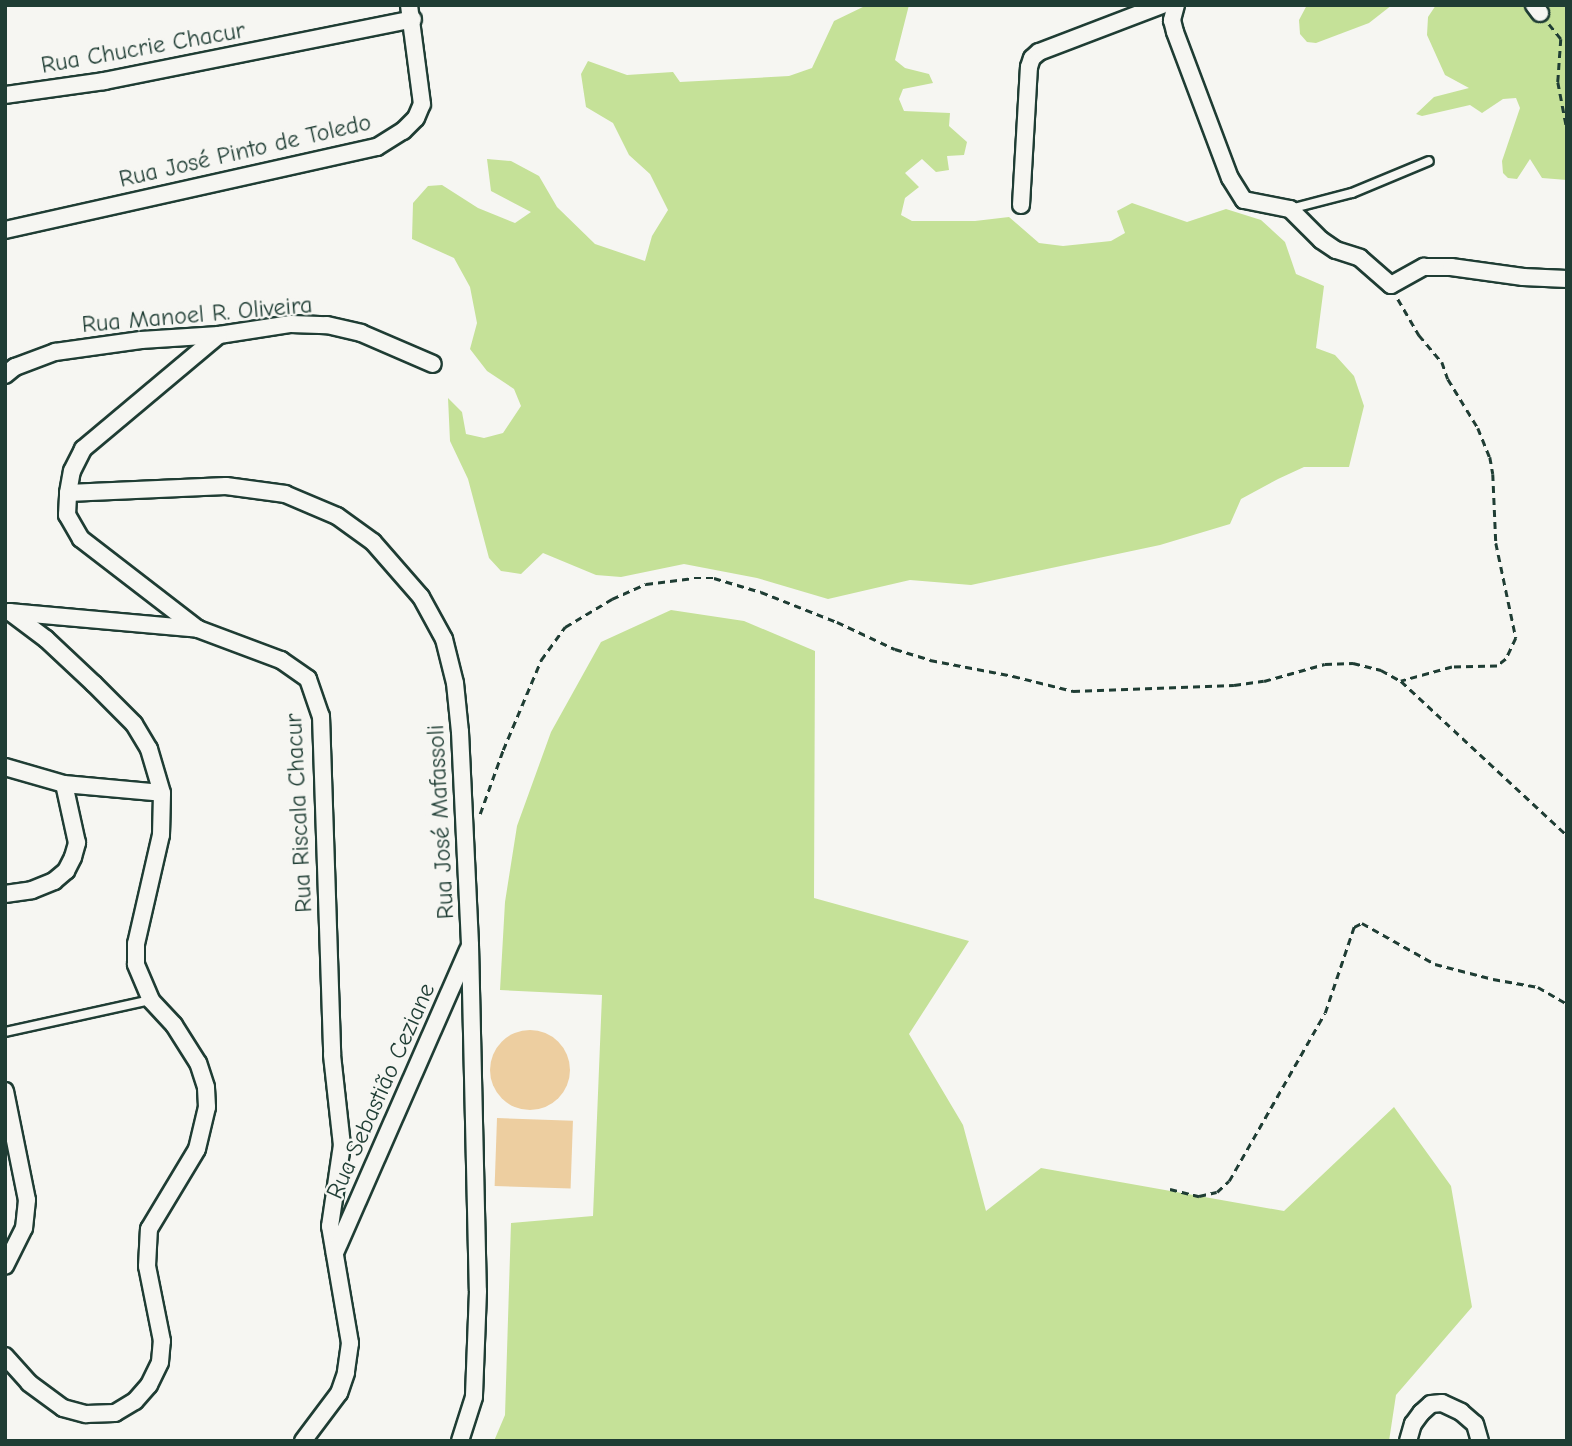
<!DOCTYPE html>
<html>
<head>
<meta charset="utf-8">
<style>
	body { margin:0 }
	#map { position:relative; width:1572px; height:1446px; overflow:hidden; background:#f6f6f2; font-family:"Comic Neue",sans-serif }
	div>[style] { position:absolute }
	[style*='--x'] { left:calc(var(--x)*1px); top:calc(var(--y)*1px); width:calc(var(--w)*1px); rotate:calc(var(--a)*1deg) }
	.green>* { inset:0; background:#c5e198 }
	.building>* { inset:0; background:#edcea0; transform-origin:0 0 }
	.round { border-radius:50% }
	.path>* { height:2.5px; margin-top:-1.25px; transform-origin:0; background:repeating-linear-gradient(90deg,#1f3d34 0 7px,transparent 0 12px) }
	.roads { filter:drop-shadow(2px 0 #1f3d34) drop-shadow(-2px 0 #1f3d34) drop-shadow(0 2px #1f3d34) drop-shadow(0 -2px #1f3d34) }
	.service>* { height:8px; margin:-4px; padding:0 4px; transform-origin:4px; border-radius:4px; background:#f6f6f2 }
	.minor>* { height:16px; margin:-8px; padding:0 8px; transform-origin:8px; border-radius:8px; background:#f6f6f2 }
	span { translate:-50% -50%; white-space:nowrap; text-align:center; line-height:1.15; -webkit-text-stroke:5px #f6f6f2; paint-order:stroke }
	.street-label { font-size:24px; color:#1f3d34 }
	.frame { position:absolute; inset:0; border:7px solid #1f3d34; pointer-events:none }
</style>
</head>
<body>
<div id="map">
	<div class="green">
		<i style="clip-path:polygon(867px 5px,909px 5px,895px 60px,905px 68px,929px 74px,933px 83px,903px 89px,899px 99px,904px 111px,950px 113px,949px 126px,967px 142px,964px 155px,947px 156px,949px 170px,936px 172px,922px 159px,905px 173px,919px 187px,905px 198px,901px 215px,912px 221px,975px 221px,1009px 217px,1039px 243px,1063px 246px,1111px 241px,1125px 233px,1117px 211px,1132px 203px,1187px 222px,1226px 209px,1261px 220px,1285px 242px,1296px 274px,1324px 286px,1316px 348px,1335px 355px,1354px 376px,1364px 406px,1349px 467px,1304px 467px,1278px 479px,1241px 499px,1230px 524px,1160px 545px,971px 585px,910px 580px,828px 599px,757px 578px,684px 564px,621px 577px,596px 575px,543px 553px,521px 574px,501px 571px,489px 558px,468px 479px,450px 441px,448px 398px,462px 412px,466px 434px,484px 438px,503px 433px,521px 406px,514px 389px,487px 371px,470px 349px,477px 323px,470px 287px,454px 258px,412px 239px,413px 203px,428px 186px,442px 185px,478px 208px,515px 223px,531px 212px,491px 191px,487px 159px,511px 161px,539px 176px,557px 207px,595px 244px,645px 261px,652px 236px,668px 210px,650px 174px,629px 155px,613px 123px,586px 107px,581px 74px,588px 61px,627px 75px,673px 72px,680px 82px,789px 76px,812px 68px,834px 21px)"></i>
		<i style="clip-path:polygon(1307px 5px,1392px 5px,1369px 23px,1316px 43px,1307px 42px,1300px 34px,1299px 20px)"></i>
		<i style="clip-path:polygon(1436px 5px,1567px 5px,1567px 180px,1542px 178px,1530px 159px,1517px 179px,1508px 178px,1503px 173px,1502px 161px,1520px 108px,1516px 98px,1503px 99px,1482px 113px,1470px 105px,1422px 116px,1416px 114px,1434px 97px,1469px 88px,1445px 75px,1427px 35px,1428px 17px)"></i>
		<i style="clip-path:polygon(671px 610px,744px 621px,815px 651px,814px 898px,969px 941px,909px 1034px,963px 1125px,986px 1211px,1041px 1168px,1284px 1211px,1394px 1107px,1451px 1186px,1472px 1307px,1396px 1395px,1389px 1441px,494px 1441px,505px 1415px,511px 1223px,593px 1216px,602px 995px,500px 990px,505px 902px,517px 826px,551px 732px,601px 642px)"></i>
	</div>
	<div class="building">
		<i class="round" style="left:490px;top:1030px;width:80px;height:80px"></i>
		<i style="left:497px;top:1118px;width:76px;height:68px;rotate:2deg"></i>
	</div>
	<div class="path">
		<i style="--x:1549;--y:24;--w:19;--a:51"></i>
		<i style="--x:1561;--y:39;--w:43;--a:94"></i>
		<i style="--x:1558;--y:82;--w:48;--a:79.2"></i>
		<i style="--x:1398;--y:299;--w:42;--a:59.7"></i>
		<i style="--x:1419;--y:335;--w:35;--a:50"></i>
		<i style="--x:1442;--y:362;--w:18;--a:71"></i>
		<i style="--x:1448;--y:379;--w:57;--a:58.5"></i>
		<i style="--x:1478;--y:428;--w:31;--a:68"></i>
		<i style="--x:1490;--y:457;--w:17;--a:80"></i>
		<i style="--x:1493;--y:474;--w:69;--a:87.5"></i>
		<i style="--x:1496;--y:543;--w:97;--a:78.1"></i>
		<i style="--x:1516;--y:638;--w:23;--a:115"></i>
		<i style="--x:1506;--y:659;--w:11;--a:142"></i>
		<i style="--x:1497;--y:666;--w:45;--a:178.7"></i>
		<i style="--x:1452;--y:667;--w:53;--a:164.6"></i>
		<i style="--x:480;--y:814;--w:68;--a:-70.2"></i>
		<i style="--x:503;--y:750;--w:98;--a:-67.1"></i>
		<i style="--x:541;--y:660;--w:41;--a:-54"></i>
		<i style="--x:565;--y:627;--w:55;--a:-30.8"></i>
		<i style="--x:612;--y:599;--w:37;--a:-24"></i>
		<i style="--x:646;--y:584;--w:48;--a:-7.1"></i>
		<i style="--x:694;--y:578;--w:20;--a:0"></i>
		<i style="--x:714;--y:578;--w:49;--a:16.6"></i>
		<i style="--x:761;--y:592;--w:82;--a:21.5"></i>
		<i style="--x:837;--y:622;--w:64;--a:25"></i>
		<i style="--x:895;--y:649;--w:37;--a:17"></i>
		<i style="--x:930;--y:660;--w:85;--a:10.9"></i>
		<i style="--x:1013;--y:676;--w:62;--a:14"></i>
		<i style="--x:1073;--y:691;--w:161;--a:-2.1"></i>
		<i style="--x:1234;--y:685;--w:30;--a:-8"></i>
		<i style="--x:1264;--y:681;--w:63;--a:-15.6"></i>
		<i style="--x:1325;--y:664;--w:28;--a:-2"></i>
		<i style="--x:1353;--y:663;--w:29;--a:14"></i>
		<i style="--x:1381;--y:670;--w:23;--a:29"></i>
		<i style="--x:1401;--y:681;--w:226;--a:42.9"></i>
		<i style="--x:1170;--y:1189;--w:30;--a:14"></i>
		<i style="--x:1199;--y:1196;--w:18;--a:-13"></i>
		<i style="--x:1217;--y:1192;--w:16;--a:-43"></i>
		<i style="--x:1229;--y:1181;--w:193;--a:-60.3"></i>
		<i style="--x:1325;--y:1013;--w:91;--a:-71.4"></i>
		<i style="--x:1354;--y:927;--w:9;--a:-27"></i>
		<i style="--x:1362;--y:923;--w:84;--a:29.3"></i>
		<i style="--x:1435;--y:964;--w:60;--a:14.5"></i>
		<i style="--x:1493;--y:979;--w:46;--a:10.1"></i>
		<i style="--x:1538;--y:987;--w:34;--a:30"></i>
	</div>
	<div class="roads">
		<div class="service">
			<i style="--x:1290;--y:209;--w:64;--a:-14.5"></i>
			<i style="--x:1352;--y:193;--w:83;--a:-22.6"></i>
			<i style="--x:5;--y:1032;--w:149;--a:-12.4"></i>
		</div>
		<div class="minor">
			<i style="--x:1176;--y:5;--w:16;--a:105"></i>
			<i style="--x:1172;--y:20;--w:12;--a:76"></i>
			<i style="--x:1175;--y:32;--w:156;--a:69.4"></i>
			<i style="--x:1230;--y:178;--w:26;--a:58"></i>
			<i style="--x:1244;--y:200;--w:47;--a:11.1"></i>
			<i style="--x:1290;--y:209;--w:44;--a:45"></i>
			<i style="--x:1321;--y:240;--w:18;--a:34"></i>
			<i style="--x:1336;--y:250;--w:25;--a:18"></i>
			<i style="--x:1360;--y:258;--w:41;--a:41.1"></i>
			<i style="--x:1391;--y:285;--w:38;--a:-29"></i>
			<i style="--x:1424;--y:267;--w:27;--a:0"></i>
			<i style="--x:1451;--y:267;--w:73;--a:7.9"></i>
			<i style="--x:1523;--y:277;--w:44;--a:2.6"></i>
			<i style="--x:1534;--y:5;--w:10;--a:53"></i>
			<i style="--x:5;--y:95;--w:100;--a:-8"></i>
			<i style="--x:104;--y:81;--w:315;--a:-11.3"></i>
			<i style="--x:1021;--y:205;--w:138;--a:-86.7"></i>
			<i style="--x:1029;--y:67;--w:9;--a:-72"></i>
			<i style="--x:1032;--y:58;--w:9;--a:-41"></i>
			<i style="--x:1039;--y:52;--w:132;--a:-20.9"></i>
			<i style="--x:5;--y:230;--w:381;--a:-12.6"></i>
			<i style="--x:377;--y:147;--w:31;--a:-32"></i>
			<i style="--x:403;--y:131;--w:18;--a:-45"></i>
			<i style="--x:416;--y:118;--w:15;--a:-67"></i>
			<i style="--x:422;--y:104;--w:100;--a:-97.5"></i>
			<i style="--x:5;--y:375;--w:13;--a:-39"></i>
			<i style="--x:15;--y:367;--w:43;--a:-20.6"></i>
			<i style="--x:55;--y:352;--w:87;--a:-7.9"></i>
			<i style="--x:141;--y:340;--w:78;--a:-3.7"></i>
			<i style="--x:219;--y:335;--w:73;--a:-8.7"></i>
			<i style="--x:291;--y:324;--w:36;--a:2"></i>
			<i style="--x:327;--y:325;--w:35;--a:13"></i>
			<i style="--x:361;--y:333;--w:78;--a:23.3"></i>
			<i style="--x:68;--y:493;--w:158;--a:-2.5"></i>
			<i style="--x:226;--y:486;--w:60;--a:7.7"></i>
			<i style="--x:285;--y:494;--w:56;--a:22.9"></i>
			<i style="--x:337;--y:516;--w:44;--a:35.8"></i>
			<i style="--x:373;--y:542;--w:73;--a:48.9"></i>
			<i style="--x:421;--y:597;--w:48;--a:61.3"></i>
			<i style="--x:444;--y:639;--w:45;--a:76"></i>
			<i style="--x:455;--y:683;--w:49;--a:84.2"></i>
			<i style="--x:460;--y:732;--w:213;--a:87.3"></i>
			<i style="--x:470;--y:945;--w:346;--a:88.7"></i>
			<i style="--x:478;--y:1291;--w:106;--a:92.2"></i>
			<i style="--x:474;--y:1397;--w:46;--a:107.7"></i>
			<i style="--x:9;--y:612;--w:190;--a:5.1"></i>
			<i style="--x:198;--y:629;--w:89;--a:20.5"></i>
			<i style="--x:281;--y:660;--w:33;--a:35"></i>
			<i style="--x:308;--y:679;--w:39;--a:71"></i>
			<i style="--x:321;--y:716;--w:339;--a:88.1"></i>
			<i style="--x:332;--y:1055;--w:91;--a:83.7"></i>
			<i style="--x:342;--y:1145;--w:82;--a:98.4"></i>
			<i style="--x:330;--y:1226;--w:119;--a:80.3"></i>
			<i style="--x:350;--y:1343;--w:30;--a:98"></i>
			<i style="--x:346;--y:1373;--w:21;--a:109"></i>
			<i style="--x:339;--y:1393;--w:60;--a:126.9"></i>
			<i style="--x:198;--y:629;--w:148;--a:-142.4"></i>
			<i style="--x:81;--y:539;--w:28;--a:-120"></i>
			<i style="--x:67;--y:515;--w:22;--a:-87"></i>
			<i style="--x:68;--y:493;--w:22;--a:-80"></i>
			<i style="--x:72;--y:471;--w:25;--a:-63"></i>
			<i style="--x:83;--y:449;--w:177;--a:-40"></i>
			<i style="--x:5;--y:767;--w:61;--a:16.1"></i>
			<i style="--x:64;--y:784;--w:98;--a:5.2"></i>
			<i style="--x:5;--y:894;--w:27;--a:-8"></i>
			<i style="--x:32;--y:890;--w:24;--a:-22"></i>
			<i style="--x:54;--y:881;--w:16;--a:-40"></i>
			<i style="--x:66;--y:871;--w:16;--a:-63"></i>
			<i style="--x:73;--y:857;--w:15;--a:-74"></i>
			<i style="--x:77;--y:843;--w:60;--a:-102.4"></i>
			<i style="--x:5;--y:1091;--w:111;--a:78.6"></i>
			<i style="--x:27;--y:1200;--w:28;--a:96"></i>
			<i style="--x:24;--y:1228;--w:42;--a:116.6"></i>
			<i style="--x:335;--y:1253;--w:331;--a:-66.3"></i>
			<i style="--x:5;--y:1356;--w:36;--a:48"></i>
			<i style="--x:29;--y:1383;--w:42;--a:36.3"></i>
			<i style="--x:63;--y:1408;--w:24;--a:15"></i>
			<i style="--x:86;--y:1414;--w:29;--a:-2"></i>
			<i style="--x:115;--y:1413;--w:23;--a:-31"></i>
			<i style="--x:135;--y:1401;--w:21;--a:-49"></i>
			<i style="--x:149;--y:1385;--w:25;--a:-64"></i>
			<i style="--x:160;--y:1362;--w:21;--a:-85"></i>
			<i style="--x:162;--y:1341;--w:76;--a:-101.3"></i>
			<i style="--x:147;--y:1266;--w:37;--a:-87"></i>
			<i style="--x:149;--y:1229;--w:93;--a:-59"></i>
			<i style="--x:197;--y:1149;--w:43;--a:-76.6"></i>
			<i style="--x:207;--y:1107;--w:20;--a:-93"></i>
			<i style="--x:206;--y:1087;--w:25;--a:-108"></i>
			<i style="--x:198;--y:1063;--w:45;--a:-122.3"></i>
			<i style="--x:174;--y:1025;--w:34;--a:-133"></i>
			<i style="--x:151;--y:1000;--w:39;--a:-113"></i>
			<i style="--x:136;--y:964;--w:20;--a:-90"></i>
			<i style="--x:136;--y:944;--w:112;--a:-77.1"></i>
			<i style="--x:161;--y:835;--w:42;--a:-88.6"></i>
			<i style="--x:162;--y:793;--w:46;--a:-106.5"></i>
			<i style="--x:149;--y:749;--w:29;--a:-121"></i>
			<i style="--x:134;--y:724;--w:57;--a:-135"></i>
			<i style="--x:94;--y:684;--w:66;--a:-136.8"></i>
			<i style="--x:46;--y:639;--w:45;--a:-143.1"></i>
			<i style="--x:1408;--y:1441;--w:18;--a:-74"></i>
			<i style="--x:1413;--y:1424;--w:14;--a:-54"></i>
			<i style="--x:1421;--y:1413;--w:13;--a:-42"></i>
			<i style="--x:1431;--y:1404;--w:11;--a:-5"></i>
			<i style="--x:1442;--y:1403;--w:21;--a:25"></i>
			<i style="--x:1461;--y:1412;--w:18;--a:41"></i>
			<i style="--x:1475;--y:1424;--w:18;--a:74"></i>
		</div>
	</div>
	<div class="street-label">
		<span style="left:143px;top:48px;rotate:-10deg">Rua Chucrie Chacur</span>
		<span style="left:245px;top:151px;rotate:-13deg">Rua José Pinto de Toledo</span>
		<span style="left:197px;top:315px;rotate:-5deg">Rua Manoel R. Oliveira</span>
		<span style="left:299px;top:813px;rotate:-93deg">Rua Riscala Chacur</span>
		<span style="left:441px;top:822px;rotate:-93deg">Rua José Mafassoli</span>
		<span style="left:381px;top:1091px;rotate:-66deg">Rua Sebastião Ceziane</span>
	</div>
	<div class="frame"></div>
</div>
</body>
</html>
